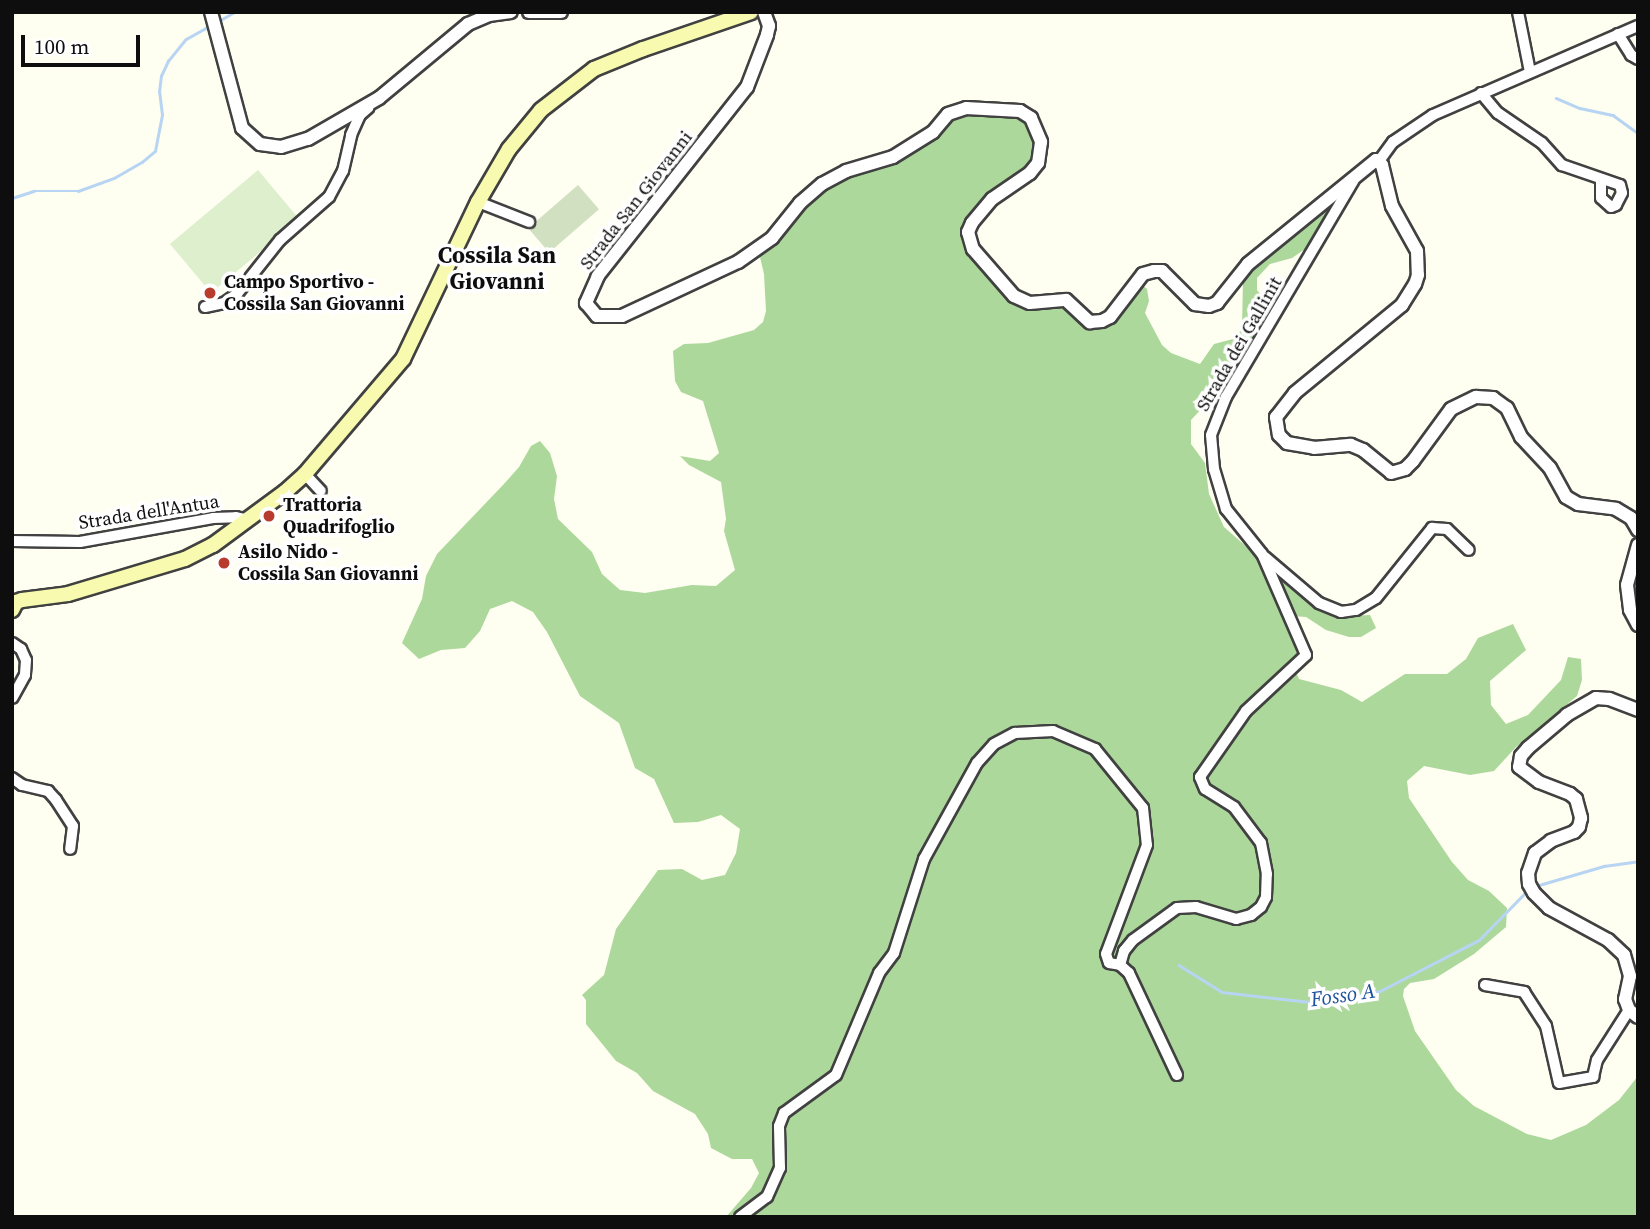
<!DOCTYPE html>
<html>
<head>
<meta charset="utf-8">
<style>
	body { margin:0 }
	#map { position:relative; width:1650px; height:1229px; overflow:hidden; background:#fefef1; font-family:"Source Serif 4",serif }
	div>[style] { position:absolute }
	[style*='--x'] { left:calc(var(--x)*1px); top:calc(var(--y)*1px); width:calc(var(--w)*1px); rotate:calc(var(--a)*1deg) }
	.forest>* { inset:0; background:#add89b }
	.cemetery>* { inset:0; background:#d2e0c2; transform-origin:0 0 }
	.pitch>* { inset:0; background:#deefcd; transform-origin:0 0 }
	.stream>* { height:2.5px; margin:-1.25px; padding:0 1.25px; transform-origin:1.25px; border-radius:1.25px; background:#b8d4f3 }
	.roads { filter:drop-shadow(2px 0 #414141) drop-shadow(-2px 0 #414141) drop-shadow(0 2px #414141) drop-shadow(0 -2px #414141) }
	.minor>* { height:10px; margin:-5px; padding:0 5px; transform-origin:5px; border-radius:5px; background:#fff }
	.tertiary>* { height:12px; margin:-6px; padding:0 6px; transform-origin:6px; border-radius:6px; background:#fff }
	.secondary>* { height:14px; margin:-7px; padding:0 7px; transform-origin:7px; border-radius:7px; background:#f8fbaf }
	.dots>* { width:19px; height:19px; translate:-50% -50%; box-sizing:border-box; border:4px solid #fff; border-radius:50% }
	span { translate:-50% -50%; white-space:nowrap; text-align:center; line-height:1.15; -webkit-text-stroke:7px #fff; paint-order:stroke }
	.street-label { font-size:19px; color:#0e0e0e }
	.poi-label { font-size:19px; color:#0e0e0e; font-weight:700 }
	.left { translate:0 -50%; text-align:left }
	.water-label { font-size:21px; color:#1d519b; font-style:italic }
	.quarter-label { font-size:23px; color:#0e0e0e; font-weight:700 }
	.frame { position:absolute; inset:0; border:14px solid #0e0e0e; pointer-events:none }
	.scale { position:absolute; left:21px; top:35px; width:119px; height:32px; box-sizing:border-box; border:4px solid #0e0e0e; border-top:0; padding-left:9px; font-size:21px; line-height:24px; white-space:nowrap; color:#0e0e0e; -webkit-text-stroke:5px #fff; paint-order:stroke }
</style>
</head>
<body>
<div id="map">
	<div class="forest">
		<i style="clip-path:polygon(970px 112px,1022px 119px,1029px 123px,1035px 138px,1031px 162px,1024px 171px,986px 196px,963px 226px,964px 238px,975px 263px,993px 284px,1009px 299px,1033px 308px,1068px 307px,1088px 326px,1098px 328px,1109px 323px,1142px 285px,1147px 289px,1149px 301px,1145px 313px,1162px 345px,1171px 353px,1200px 364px,1214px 344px,1237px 338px,1242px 327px,1243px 279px,1255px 263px,1337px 200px,1308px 247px,1292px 258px,1270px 264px,1257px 278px,1257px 290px,1264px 299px,1275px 304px,1232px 369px,1212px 381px,1207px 403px,1191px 420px,1191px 444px,1205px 463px,1209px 494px,1224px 527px,1311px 603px,1347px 616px,1370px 615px,1376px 628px,1361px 637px,1349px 637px,1326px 630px,1306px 617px,1293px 616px,1289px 627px,1298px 654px,1293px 665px,1299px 679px,1341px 690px,1362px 702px,1405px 674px,1447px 674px,1466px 659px,1478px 638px,1513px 624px,1526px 650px,1490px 681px,1491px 705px,1506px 724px,1528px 715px,1561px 680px,1568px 657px,1581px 659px,1582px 680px,1577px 696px,1516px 747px,1494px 771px,1470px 775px,1424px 766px,1407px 781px,1409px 798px,1452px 862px,1468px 880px,1489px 891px,1507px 908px,1506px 927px,1474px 954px,1434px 979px,1410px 983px,1404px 989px,1403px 996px,1415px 1031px,1456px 1090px,1474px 1106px,1527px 1134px,1551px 1140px,1586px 1125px,1619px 1100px,1638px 1076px,1638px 1217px,726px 1217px,751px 1188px,759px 1173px,752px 1159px,732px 1159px,711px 1148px,708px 1134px,695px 1114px,653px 1091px,637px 1073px,616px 1061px,586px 1024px,586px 1000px,582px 995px,604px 975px,616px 929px,658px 870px,682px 869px,702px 880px,725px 875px,736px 853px,740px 829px,721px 815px,698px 822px,674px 823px,654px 779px,635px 768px,619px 723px,580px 696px,547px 632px,533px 612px,512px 601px,490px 609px,480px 631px,465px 648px,441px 650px,419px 659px,402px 643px,422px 599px,426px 576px,437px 554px,503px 485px,519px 467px,531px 446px,540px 441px,550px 453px,557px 476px,554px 499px,558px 519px,592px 552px,602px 574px,620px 590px,645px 593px,692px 585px,716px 586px,735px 570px,724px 531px,726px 519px,721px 482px,689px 465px,680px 456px,710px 461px,719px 453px,703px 401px,681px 392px,675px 381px,673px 351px,684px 344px,708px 343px,754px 330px,763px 322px,766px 311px,764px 274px,760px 257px,810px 200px,845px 178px,894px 163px,933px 139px,949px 123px)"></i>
	</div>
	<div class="cemetery">
		<i style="left:578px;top:185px;width:32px;height:66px;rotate:49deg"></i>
	</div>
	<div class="pitch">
		<i style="left:258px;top:170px;width:64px;height:115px;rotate:50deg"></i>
	</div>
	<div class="stream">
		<i style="--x:217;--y:22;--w:20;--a:-30"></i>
		<i style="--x:1556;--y:98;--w:26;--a:23"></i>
		<i style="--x:1580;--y:108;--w:34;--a:12"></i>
		<i style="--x:1613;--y:115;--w:31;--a:36"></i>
		<i style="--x:12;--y:198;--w:23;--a:-18"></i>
		<i style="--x:34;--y:191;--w:44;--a:0"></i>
		<i style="--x:78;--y:191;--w:38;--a:-20"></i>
		<i style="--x:114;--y:178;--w:32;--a:-30"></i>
		<i style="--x:142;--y:162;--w:17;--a:-40"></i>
		<i style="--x:155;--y:151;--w:37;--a:-79"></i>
		<i style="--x:162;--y:115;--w:23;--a:-97"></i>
		<i style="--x:159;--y:92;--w:16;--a:-83"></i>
		<i style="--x:161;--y:76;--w:17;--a:-65"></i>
		<i style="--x:168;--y:61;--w:28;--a:-51"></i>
		<i style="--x:186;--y:39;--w:29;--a:-29"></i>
		<i style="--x:1539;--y:885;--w:68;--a:-16.3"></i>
		<i style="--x:1604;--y:866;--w:34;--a:-8"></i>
		<i style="--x:1179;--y:965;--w:51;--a:32.1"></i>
		<i style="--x:1222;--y:992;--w:97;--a:6.5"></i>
		<i style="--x:1318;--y:1003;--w:63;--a:-11"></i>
		<i style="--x:1380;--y:991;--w:111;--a:-27.3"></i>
		<i style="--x:1479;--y:940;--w:66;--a:-45.6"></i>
	</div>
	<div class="roads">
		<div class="minor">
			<i style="--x:1518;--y:12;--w:61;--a:78.7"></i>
			<i style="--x:1618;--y:34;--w:25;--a:58"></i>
			<i style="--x:1631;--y:55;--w:8;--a:30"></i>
			<i style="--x:1481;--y:93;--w:26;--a:50"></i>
			<i style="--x:1498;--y:113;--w:53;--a:34.3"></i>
			<i style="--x:1542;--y:143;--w:30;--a:48"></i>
			<i style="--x:1562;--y:165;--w:61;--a:19"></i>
			<i style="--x:1620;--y:185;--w:8;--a:76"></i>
			<i style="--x:1622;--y:193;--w:13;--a:117"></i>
			<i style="--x:1616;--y:205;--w:5;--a:158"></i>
			<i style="--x:1611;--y:207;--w:13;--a:-138"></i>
			<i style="--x:1601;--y:198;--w:19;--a:-90"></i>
			<i style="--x:1379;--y:161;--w:24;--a:-54"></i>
			<i style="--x:1393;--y:142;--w:48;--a:-34"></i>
			<i style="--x:1433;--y:115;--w:223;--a:-23.5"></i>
			<i style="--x:478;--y:202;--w:55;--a:21.4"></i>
			<i style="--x:205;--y:307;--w:19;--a:-12"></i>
			<i style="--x:224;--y:303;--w:16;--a:-35"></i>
			<i style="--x:237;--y:294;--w:69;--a:-51.5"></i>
			<i style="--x:280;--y:240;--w:65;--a:-41.3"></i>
			<i style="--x:329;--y:197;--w:30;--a:-62"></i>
			<i style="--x:343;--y:171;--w:37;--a:-77"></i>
			<i style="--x:351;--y:135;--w:22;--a:-66"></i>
			<i style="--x:360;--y:115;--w:11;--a:-41"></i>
			<i style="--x:305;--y:474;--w:23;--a:47"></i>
			<i style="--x:12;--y:541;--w:68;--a:0.8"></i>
			<i style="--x:80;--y:542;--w:135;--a:-10.2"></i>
			<i style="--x:213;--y:518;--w:23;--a:-2"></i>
			<i style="--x:236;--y:517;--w:13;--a:13"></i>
			<i style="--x:1265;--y:557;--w:71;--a:40.4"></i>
			<i style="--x:1319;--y:603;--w:24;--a:22"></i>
			<i style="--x:1341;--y:612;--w:15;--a:-8"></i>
			<i style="--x:1356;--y:610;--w:23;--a:-31"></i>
			<i style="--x:1376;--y:598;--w:90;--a:-51.3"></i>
			<i style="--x:1432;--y:528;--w:15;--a:4"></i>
			<i style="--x:1447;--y:529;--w:30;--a:44"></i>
			<i style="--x:12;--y:643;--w:11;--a:34"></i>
			<i style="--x:21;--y:649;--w:12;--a:66"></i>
			<i style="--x:26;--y:660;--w:15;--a:94"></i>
			<i style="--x:25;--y:675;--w:26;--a:119"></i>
			<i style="--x:12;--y:778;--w:12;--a:35"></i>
			<i style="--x:22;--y:785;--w:27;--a:13"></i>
			<i style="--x:48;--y:791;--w:12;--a:48"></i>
			<i style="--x:56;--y:800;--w:31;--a:57"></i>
			<i style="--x:73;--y:826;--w:23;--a:97"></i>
			<i style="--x:1485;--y:985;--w:40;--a:10"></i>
			<i style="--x:1524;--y:992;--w:40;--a:57.1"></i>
			<i style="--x:1546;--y:1026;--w:58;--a:77.2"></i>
			<i style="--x:1559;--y:1083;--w:35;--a:-10"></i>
			<i style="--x:1593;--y:1077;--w:17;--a:-77"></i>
			<i style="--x:1597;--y:1060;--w:59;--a:-57.4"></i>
			<i style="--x:1177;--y:1075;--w:113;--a:-115.2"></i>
			<i style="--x:1129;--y:973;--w:12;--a:-138"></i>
			<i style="--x:1120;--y:965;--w:15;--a:-74"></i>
			<i style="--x:1124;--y:951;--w:14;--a:-51"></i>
			<i style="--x:1133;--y:940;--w:54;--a:-36"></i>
			<i style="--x:1177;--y:908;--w:19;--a:-3"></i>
			<i style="--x:1196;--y:907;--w:42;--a:16.7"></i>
			<i style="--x:1236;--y:919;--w:16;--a:-15"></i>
			<i style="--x:1251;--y:915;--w:13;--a:-39"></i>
			<i style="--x:1261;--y:907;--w:11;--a:-63"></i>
			<i style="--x:1266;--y:897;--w:23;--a:-88"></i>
			<i style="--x:1267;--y:874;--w:32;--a:-101"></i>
			<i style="--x:1261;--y:843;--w:45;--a:-126.9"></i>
			<i style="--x:1234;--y:807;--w:34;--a:-148"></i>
			<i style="--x:1205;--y:789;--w:13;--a:-113"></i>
			<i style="--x:1200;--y:777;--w:80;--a:-55.1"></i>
			<i style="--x:1246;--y:711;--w:82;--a:-43"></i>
			<i style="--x:1306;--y:655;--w:110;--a:-113.5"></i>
			<i style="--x:1262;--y:554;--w:58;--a:-128.7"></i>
			<i style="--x:1226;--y:509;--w:42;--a:-106.7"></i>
			<i style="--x:1214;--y:469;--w:34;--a:-95"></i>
			<i style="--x:1211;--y:435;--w:41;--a:-68.5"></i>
			<i style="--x:1226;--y:397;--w:251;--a:-59.5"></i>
			<i style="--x:740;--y:1217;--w:34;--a:-37"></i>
			<i style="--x:767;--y:1197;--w:32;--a:-66"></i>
			<i style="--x:780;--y:1168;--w:42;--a:-91.4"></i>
			<i style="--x:779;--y:1126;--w:14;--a:-69"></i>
			<i style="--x:784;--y:1113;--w:64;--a:-36.2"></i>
			<i style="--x:836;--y:1075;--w:111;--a:-67.1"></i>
			<i style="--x:879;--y:973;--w:25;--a:-53"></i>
			<i style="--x:894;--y:953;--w:99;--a:-72.3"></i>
			<i style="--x:924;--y:859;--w:110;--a:-61.1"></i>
			<i style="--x:977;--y:763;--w:25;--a:-48"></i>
			<i style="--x:994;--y:744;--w:24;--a:-28"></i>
			<i style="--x:1015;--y:733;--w:38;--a:-3"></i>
			<i style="--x:1053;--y:731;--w:46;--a:23.2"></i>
			<i style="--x:1095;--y:749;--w:76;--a:50.9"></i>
			<i style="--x:1143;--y:808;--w:37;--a:84"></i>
			<i style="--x:1147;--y:845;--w:116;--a:110.6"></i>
			<i style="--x:1106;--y:954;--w:9;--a:72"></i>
			<i style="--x:1109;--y:963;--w:11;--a:10"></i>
		</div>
		<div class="tertiary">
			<i style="--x:211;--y:12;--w:120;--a:75"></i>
			<i style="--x:242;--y:128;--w:24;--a:42"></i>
			<i style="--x:260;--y:144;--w:21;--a:8"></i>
			<i style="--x:281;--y:147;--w:28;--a:-17"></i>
			<i style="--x:308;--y:139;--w:82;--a:-30"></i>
			<i style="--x:379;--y:98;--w:116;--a:-39.7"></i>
			<i style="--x:468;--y:24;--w:23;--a:-23"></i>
			<i style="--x:489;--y:15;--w:22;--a:-8"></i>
			<i style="--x:529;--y:12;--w:32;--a:0"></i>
			<i style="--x:764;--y:12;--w:15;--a:70"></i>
			<i style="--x:769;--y:26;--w:9;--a:103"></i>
			<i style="--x:767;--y:35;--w:56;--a:111"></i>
			<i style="--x:747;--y:87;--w:241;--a:128.3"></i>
			<i style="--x:598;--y:276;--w:30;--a:114"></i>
			<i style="--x:586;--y:303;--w:17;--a:50"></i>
			<i style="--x:597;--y:316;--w:25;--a:0"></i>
			<i style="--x:622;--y:316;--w:128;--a:-25"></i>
			<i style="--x:738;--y:262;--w:42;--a:-35.2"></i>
			<i style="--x:772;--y:238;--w:45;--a:-51.3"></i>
			<i style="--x:800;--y:203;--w:29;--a:-41"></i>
			<i style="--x:822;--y:184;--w:27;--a:-28"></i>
			<i style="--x:846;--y:171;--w:49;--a:-16.6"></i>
			<i style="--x:893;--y:157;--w:47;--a:-32"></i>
			<i style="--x:933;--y:132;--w:23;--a:-50"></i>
			<i style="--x:948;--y:114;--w:19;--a:-18"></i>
			<i style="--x:966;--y:108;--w:54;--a:3.2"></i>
			<i style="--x:1020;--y:111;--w:13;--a:32"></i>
			<i style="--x:1031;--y:118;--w:26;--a:67"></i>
			<i style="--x:1041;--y:142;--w:21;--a:98"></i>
			<i style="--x:1038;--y:163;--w:13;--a:129"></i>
			<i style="--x:1030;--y:173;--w:46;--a:145.6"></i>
			<i style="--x:992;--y:199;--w:31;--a:130"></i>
			<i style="--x:972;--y:223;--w:10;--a:114"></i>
			<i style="--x:968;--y:232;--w:18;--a:74"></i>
			<i style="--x:973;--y:249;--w:62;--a:48.9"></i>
			<i style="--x:1014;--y:296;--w:17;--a:24"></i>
			<i style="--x:1030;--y:303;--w:36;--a:-5"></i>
			<i style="--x:1066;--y:300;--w:33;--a:43"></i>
			<i style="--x:1090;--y:322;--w:12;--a:-5"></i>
			<i style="--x:1102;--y:321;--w:9;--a:-27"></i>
			<i style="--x:1110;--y:317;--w:54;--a:-52.5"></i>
			<i style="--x:1143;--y:274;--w:11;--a:-15"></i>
			<i style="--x:1154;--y:271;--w:8;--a:0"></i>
			<i style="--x:1162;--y:271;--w:47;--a:45"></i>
			<i style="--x:1195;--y:304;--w:14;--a:8"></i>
			<i style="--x:1209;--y:306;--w:9;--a:-21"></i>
			<i style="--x:1217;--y:303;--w:50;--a:-51.5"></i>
			<i style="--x:1248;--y:264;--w:165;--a:-39.1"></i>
			<i style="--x:1376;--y:160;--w:8;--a:40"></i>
			<i style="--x:1382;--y:165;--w:42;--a:76.3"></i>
			<i style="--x:1392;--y:206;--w:51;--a:60.9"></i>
			<i style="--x:1417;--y:251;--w:24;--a:88"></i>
			<i style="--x:1418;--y:275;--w:9;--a:108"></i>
			<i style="--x:1415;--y:284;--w:25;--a:122"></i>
			<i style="--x:1402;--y:305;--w:139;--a:140.6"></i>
			<i style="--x:1295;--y:393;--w:31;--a:128"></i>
			<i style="--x:1276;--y:417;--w:18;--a:81"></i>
			<i style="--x:1279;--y:435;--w:11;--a:45"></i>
			<i style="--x:1287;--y:443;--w:27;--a:10"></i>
			<i style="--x:1314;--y:448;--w:37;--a:-5"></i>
			<i style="--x:1351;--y:445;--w:13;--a:23"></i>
			<i style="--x:1363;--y:450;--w:36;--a:39"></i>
			<i style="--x:1391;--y:473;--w:15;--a:-16"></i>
			<i style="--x:1405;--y:469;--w:11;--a:-45"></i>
			<i style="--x:1413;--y:461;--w:64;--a:-53.8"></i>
			<i style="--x:1451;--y:409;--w:28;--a:-26"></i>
			<i style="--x:1476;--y:397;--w:17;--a:3"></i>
			<i style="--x:1493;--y:398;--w:17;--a:36"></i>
			<i style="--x:1507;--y:408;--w:32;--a:64"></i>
			<i style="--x:1521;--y:437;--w:42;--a:46.9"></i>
			<i style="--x:1550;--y:468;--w:33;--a:61"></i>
			<i style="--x:1566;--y:497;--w:14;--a:30"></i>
			<i style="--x:1578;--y:504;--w:38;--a:7"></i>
			<i style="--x:1616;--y:509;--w:17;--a:31"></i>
			<i style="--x:1631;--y:518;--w:14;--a:60"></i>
			<i style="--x:1638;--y:545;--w:41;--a:105.4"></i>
			<i style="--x:1627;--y:585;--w:25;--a:83"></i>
			<i style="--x:1630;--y:610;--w:17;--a:62"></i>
			<i style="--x:1638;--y:710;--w:31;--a:-159"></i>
			<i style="--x:1609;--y:699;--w:13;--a:-176"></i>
			<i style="--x:1596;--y:698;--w:34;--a:150"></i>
			<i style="--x:1567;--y:715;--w:51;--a:139.8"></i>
			<i style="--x:1528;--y:748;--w:11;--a:131"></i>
			<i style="--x:1521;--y:756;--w:11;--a:100"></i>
			<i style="--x:1519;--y:767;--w:25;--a:37"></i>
			<i style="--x:1539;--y:782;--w:33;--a:21"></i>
			<i style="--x:1570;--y:794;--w:8;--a:40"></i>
			<i style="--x:1576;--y:799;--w:20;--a:75"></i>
			<i style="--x:1581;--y:818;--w:9;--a:103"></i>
			<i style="--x:1579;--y:827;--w:7;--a:135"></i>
			<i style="--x:1574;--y:832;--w:25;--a:159"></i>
			<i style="--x:1551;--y:841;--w:20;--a:143"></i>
			<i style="--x:1535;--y:853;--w:21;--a:109"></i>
			<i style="--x:1528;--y:873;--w:11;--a:85"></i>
			<i style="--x:1529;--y:884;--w:10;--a:61"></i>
			<i style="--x:1534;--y:893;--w:21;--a:45"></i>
			<i style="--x:1549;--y:908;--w:67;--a:28.5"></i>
			<i style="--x:1608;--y:940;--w:22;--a:43"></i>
			<i style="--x:1624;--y:955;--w:22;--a:74"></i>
			<i style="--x:1630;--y:976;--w:24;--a:102"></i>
			<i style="--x:1625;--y:999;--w:12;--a:70"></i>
			<i style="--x:1629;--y:1010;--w:11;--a:38"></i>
		</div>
		<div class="secondary">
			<i style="--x:12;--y:610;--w:9;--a:-63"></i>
			<i style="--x:16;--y:602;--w:6;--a:-18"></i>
			<i style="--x:22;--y:600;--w:46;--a:-7.4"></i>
			<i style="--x:68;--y:594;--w:122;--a:-16.7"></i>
			<i style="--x:185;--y:559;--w:31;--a:-27"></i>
			<i style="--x:213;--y:545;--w:89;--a:-36.4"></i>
			<i style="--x:285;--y:492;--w:27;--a:-42"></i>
			<i style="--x:305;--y:474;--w:151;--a:-49.6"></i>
			<i style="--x:403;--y:359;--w:174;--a:-64.5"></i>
			<i style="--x:478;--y:202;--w:61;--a:-59.7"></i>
			<i style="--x:509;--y:149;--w:50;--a:-50.6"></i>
			<i style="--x:541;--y:110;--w:67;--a:-37.7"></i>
			<i style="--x:594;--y:69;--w:53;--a:-22.2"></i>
			<i style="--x:643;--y:49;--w:114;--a:-18.9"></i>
		</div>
	</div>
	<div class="dots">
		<i style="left:210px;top:293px;background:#b83c2d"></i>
		<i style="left:269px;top:516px;background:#b83c2d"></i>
		<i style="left:224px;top:563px;background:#b83c2d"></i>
	</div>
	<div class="street-label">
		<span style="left:636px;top:200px;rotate:-52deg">Strada San Giovanni</span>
		<span style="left:1239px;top:344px;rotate:-60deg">Strada dei Gallinit</span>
		<span style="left:149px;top:512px;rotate:-9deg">Strada dell'Antua</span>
	</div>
	<div class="poi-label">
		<span class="left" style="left:224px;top:293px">Campo Sportivo -<br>Cossila San Giovanni</span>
		<span class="left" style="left:283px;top:516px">Trattoria<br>Quadrifoglio</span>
		<span class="left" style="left:238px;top:563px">Asilo Nido -<br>Cossila San Giovanni</span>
	</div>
	<div class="water-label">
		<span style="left:1343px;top:995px;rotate:-8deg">Fosso A</span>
	</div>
	<div class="quarter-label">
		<span style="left:497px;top:268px">Cossila San<br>Giovanni</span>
	</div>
	<div class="frame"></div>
	<div class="scale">100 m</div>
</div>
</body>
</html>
